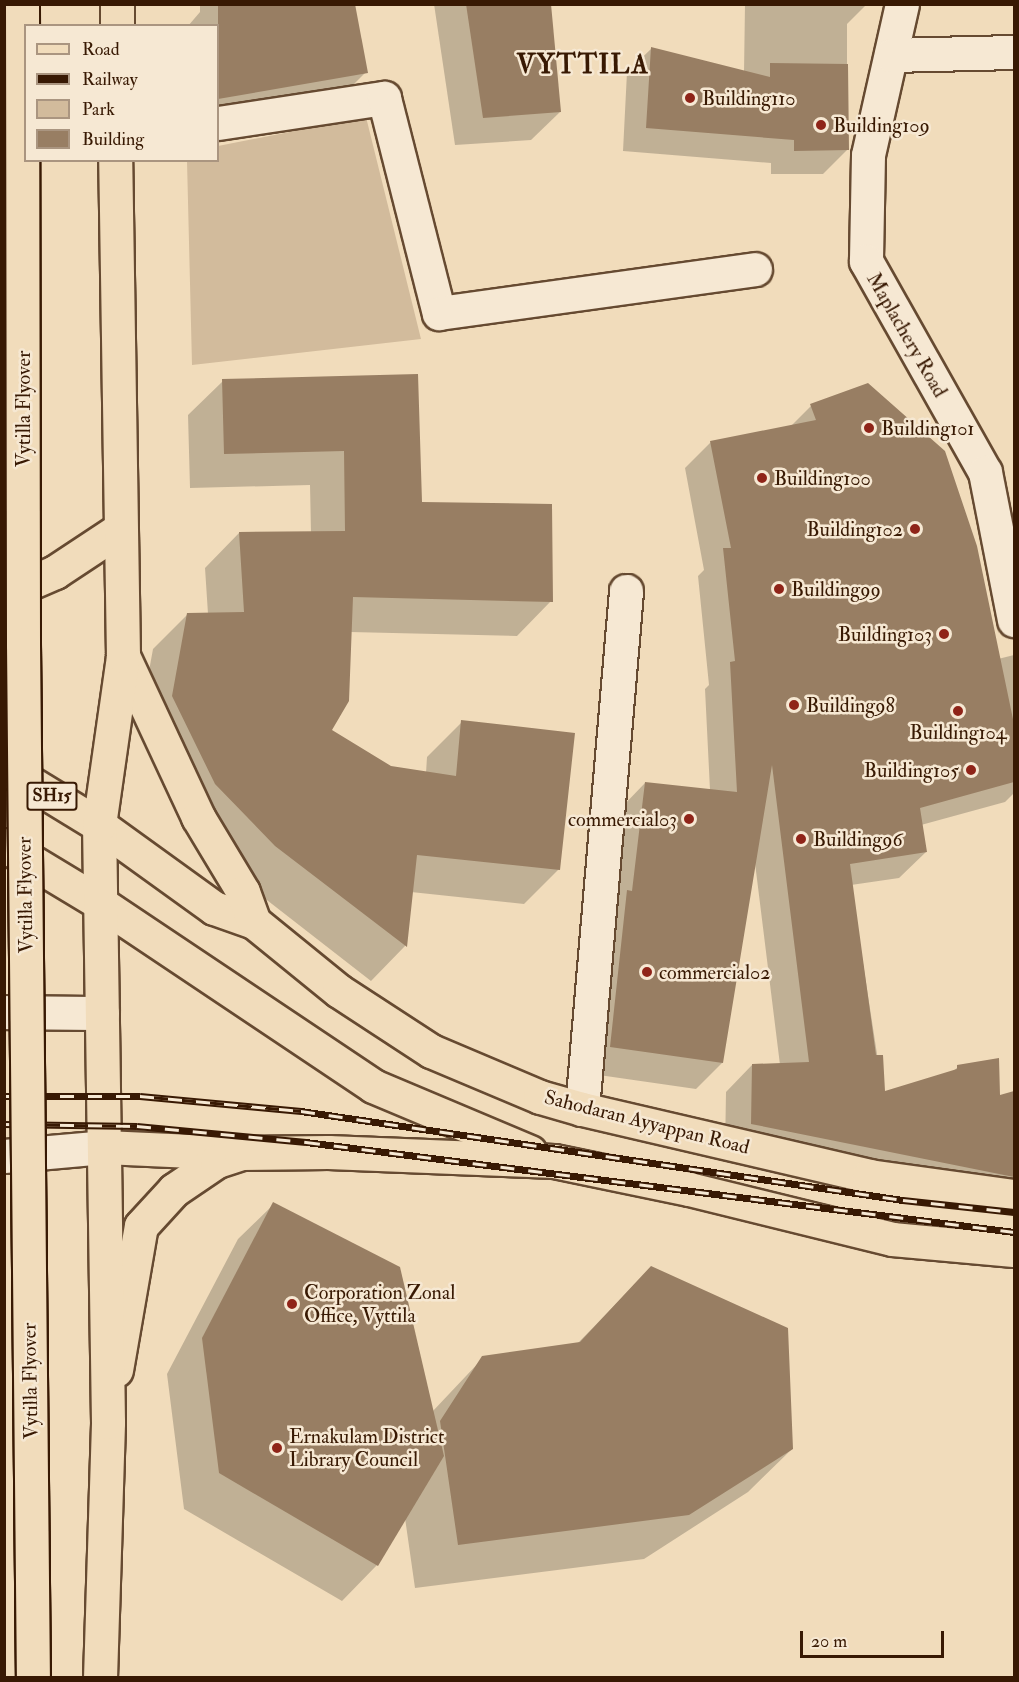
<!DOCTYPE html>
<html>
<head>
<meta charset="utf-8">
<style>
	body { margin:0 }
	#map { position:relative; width:1019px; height:1682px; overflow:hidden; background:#f1dcbb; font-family:"IM FELL Double Pica",serif }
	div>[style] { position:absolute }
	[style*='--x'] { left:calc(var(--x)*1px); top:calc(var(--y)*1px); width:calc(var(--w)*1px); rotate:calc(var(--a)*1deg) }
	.green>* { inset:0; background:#d2bb9c }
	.shadow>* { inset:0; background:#0003 }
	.building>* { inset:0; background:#987e63 }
	.roads { filter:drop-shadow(2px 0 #664a31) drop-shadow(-2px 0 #664a31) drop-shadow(0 2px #664a31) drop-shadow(0 -2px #664a31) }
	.minor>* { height:33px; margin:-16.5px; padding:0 16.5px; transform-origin:16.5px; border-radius:16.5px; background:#f6e8d3 }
	.major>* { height:33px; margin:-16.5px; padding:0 16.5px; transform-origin:16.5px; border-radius:16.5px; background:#f1dcbb }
	.highway>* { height:33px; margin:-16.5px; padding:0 16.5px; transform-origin:16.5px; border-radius:16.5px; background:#f1dcbb }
	.rail>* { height:7px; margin-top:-3.5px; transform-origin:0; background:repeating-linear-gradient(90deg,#f6e8d3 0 14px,#381903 0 28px); box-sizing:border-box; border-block:2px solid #381903 }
	.bridges { filter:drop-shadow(2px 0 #381903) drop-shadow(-2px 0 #381903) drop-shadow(0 2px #381903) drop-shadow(0 -2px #381903) }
	.highway-bridge>* { height:33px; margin:-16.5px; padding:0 16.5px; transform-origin:16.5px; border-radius:16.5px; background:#f1dcbb }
	.dots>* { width:16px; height:16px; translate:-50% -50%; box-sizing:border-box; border:3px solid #f6e8d3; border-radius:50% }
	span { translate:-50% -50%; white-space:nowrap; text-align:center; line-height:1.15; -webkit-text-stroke:5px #f6e8d3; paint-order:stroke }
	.shield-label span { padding:2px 4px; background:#f6e8d3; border:2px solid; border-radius:4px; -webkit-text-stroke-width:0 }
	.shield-label { font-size:18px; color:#381903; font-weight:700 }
	.poi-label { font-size:20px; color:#381903 }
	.left { translate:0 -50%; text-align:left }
	.right { translate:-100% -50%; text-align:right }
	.street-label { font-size:20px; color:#381903 }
	.district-label { font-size:26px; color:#381903; font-weight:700; letter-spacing:1.5px }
	.frame { position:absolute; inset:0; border:6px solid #381903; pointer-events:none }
	.legend { position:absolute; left:24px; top:24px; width:195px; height:138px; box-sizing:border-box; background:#f6e8d3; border:2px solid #aa9580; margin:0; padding:8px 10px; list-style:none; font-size:18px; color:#381903 }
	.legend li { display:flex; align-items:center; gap:12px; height:30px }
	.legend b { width:30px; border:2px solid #aa9580 }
	.scale { position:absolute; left:800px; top:1631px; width:144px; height:27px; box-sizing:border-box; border:3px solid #381903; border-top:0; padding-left:8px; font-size:18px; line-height:21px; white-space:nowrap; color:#381903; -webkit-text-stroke:4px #f6e8d3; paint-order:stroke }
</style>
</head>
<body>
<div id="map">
	<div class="green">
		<i style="clip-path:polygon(366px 117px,421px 339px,192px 365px,187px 161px,218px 160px,218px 146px)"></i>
	</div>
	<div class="shadow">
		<i style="clip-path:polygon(200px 4px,354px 4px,366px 72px,338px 100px,218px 121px,218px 26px,188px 26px,200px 12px)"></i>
		<i style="clip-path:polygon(434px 4px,550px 4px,560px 112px,531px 140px,455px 145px)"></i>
		<i style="clip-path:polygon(745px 4px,867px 4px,847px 24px,847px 150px,823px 174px,771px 174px,771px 163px,623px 151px,627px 72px,651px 49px,744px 72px)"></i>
		<i style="clip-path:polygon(416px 376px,420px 503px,551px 601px,517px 636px,350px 632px,330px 730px,391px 767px,426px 773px,427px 757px,462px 722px,559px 869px,524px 904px,411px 892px,405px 946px,371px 981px,241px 880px,181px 819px,138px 731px,153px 649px,188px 614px,208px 614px,205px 568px,239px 533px,311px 533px,310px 485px,190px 488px,188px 415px,223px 381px)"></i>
		<i style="clip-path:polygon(811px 406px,998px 659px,1014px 655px,1014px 793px,1005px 802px,921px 825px,926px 852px,899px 878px,851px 885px,883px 1093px,952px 1072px,958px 1067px,998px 1097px,1014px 1092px,1014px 1209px,725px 1150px,726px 1092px,752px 1065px,780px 1065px,755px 863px,722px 1063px,696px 1089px,585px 1073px,619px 810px,645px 783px,710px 790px,705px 689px,709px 685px,698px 576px,704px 570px,685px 468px,711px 442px,790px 427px)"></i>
		<i style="clip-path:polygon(274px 1204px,432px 1412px,483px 1358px,577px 1344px,651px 1268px,792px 1449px,748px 1492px,644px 1559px,415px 1588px,405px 1518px,377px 1565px,342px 1601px,184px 1509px,167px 1374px,238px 1239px)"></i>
	</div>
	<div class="building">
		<i style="clip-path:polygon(218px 4px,355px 4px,368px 73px,218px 99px)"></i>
		<i style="clip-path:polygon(466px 4px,551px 4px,561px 112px,483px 118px)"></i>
		<i style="clip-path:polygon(651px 47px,770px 77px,770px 63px,848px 64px,849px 150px,794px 151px,794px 140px,646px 128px)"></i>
		<i style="clip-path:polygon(418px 374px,422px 502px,552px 504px,553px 602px,353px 597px,349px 701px,332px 730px,391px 766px,456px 776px,461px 720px,575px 733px,560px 870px,417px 855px,407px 947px,275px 846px,215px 784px,172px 696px,187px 613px,244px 612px,239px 532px,345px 531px,344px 451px,224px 454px,222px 379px)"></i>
		<i style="clip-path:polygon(868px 383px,945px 451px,977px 546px,1014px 724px,1014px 782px,920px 808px,927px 852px,850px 864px,876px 1055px,883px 1055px,885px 1091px,957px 1069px,957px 1065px,999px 1058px,1000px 1095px,1014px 1091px,1014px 1177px,751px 1124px,752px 1064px,809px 1062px,772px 765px,723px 1063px,610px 1047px,627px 890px,632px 891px,645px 782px,737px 792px,730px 662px,735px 661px,723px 548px,731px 548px,710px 441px,816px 420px,810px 404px)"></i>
		<i style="clip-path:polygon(273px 1202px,400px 1267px,444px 1456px,378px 1566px,219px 1473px,202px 1338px)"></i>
		<i style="clip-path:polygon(651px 1266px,788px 1328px,793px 1449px,689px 1515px,458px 1545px,440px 1421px,482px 1356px,580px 1342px)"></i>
	</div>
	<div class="roads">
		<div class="minor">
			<i style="--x:902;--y:4;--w:155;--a:102.7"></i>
			<i style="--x:868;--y:155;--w:106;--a:91.1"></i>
			<i style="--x:866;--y:261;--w:242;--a:60.6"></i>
			<i style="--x:985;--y:472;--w:151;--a:78.9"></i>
			<i style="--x:891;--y:55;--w:123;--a:-1.4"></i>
			<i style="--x:218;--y:123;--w:168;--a:-8.6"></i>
			<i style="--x:384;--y:98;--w:222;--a:75.7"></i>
			<i style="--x:439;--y:313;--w:319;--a:-7.9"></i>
			<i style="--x:4;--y:1012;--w:98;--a:0.6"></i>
			<i style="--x:582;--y:1109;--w:520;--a:-85.14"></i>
			<i style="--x:4;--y:1156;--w:100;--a:-5.1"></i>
		</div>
		<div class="major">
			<i style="--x:4;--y:767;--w:111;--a:31.4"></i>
			<i style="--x:99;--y:825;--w:142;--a:35.8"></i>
			<i style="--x:214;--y:908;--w:42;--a:19.3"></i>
			<i style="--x:254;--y:922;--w:109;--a:39.1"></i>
			<i style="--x:339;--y:991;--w:110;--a:33.1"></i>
			<i style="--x:431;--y:1051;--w:118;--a:22.9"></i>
			<i style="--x:540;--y:1097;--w:44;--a:15.9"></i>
			<i style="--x:582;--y:1109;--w:295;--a:13.1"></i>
			<i style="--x:869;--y:1176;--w:146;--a:7.9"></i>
			<i style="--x:4;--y:845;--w:112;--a:31.1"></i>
			<i style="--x:100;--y:903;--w:329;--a:33.8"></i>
			<i style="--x:373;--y:1086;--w:170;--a:22.8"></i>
			<i style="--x:104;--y:1147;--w:132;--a:2.6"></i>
			<i style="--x:116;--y:1370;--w:146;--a:-80.2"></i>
			<i style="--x:141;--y:1226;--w:49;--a:-47.5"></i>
			<i style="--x:174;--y:1190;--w:52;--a:-34"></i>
			<i style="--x:217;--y:1161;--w:25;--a:-18"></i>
			<i style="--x:241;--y:1153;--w:87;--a:-0.7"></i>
			<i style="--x:328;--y:1152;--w:226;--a:2.3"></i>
			<i style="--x:554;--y:1161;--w:138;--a:11.7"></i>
			<i style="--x:689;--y:1189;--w:209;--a:13.8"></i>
			<i style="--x:892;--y:1239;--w:122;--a:5.2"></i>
		</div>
		<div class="highway">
			<i style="--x:117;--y:26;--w:22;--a:-90"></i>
			<i style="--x:4;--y:594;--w:56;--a:-23.3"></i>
			<i style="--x:55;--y:572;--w:78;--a:-33.5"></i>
			<i style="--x:123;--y:656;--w:178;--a:65"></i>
			<i style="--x:198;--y:817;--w:87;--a:59"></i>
			<i style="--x:243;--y:892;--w:32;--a:70"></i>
			<i style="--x:100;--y:1678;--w:256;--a:-88.2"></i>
			<i style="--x:108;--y:1422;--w:597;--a:-90.86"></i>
			<i style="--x:99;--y:825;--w:171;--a:-81.9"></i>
			<i style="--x:123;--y:656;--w:496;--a:-90.9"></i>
		</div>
	</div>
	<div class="rail">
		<i style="--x:4;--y:1096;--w:136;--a:0"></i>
		<i style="--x:140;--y:1096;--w:162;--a:5.3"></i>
		<i style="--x:301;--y:1111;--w:609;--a:8.41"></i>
		<i style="--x:903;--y:1200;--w:112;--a:6.2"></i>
		<i style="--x:4;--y:1124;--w:133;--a:0.9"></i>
		<i style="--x:137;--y:1126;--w:170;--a:5.4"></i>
		<i style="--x:306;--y:1142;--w:714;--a:7.24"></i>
	</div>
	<div class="bridges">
		<div class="highway-bridge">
			<i style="--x:22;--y:4;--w:640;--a:89.91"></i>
			<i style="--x:23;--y:644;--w:1034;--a:89.45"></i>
		</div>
	</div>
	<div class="dots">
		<i style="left:690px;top:98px;background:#8f2418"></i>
		<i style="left:821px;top:125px;background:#8f2418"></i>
		<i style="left:869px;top:428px;background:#8f2418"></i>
		<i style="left:762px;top:478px;background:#8f2418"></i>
		<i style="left:915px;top:529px;background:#8f2418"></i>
		<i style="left:779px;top:589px;background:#8f2418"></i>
		<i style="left:944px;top:634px;background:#8f2418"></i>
		<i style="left:794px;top:705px;background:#8f2418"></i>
		<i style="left:958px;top:711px;background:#8f2418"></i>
		<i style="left:971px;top:770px;background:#8f2418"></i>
		<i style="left:689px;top:819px;background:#8f2418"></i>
		<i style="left:801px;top:839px;background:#8f2418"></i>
		<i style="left:647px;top:972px;background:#8f2418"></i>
		<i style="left:292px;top:1304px;background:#8f2418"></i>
		<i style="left:277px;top:1448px;background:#8f2418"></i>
	</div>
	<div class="shield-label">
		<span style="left:52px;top:796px">SH15</span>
	</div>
	<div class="poi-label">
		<span class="left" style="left:702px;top:98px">Building110</span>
		<span class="left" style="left:833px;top:125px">Building109</span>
		<span class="left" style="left:881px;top:428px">Building101</span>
		<span class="left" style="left:774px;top:478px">Building100</span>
		<span class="right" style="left:903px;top:529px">Building102</span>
		<span class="left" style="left:791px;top:589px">Building99</span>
		<span class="right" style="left:932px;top:634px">Building103</span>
		<span class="left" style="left:806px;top:705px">Building98</span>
		<span style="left:958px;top:732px">Building104</span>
		<span class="right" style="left:959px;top:770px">Building105</span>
		<span class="right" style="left:677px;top:819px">commercial03</span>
		<span class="left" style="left:813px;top:839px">Building96</span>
		<span class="left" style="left:659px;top:972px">commercial02</span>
		<span class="left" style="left:304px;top:1304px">Corporation Zonal<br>Office, Vyttila</span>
		<span class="left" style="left:289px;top:1448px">Ernakulam District<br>Library Council</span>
	</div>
	<div class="street-label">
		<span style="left:907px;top:335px;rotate:60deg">Maplachery Road</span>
		<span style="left:23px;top:409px;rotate:-90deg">Vytilla Flyover</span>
		<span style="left:25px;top:895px;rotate:-91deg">Vytilla Flyover</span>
		<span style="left:647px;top:1122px;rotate:14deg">Sahodaran Ayyappan Road</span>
		<span style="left:30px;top:1381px;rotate:-91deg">Vytilla Flyover</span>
	</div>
	<div class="district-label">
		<span style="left:583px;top:66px">VYTTILA</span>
	</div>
	<div class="frame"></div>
	<ul class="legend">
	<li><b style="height:8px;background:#f1dcbb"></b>Road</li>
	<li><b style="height:8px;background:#381903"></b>Railway</li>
	<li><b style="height:16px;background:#d2bb9c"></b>Park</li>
	<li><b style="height:16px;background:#987e63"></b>Building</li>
	</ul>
	<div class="scale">20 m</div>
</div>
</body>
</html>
